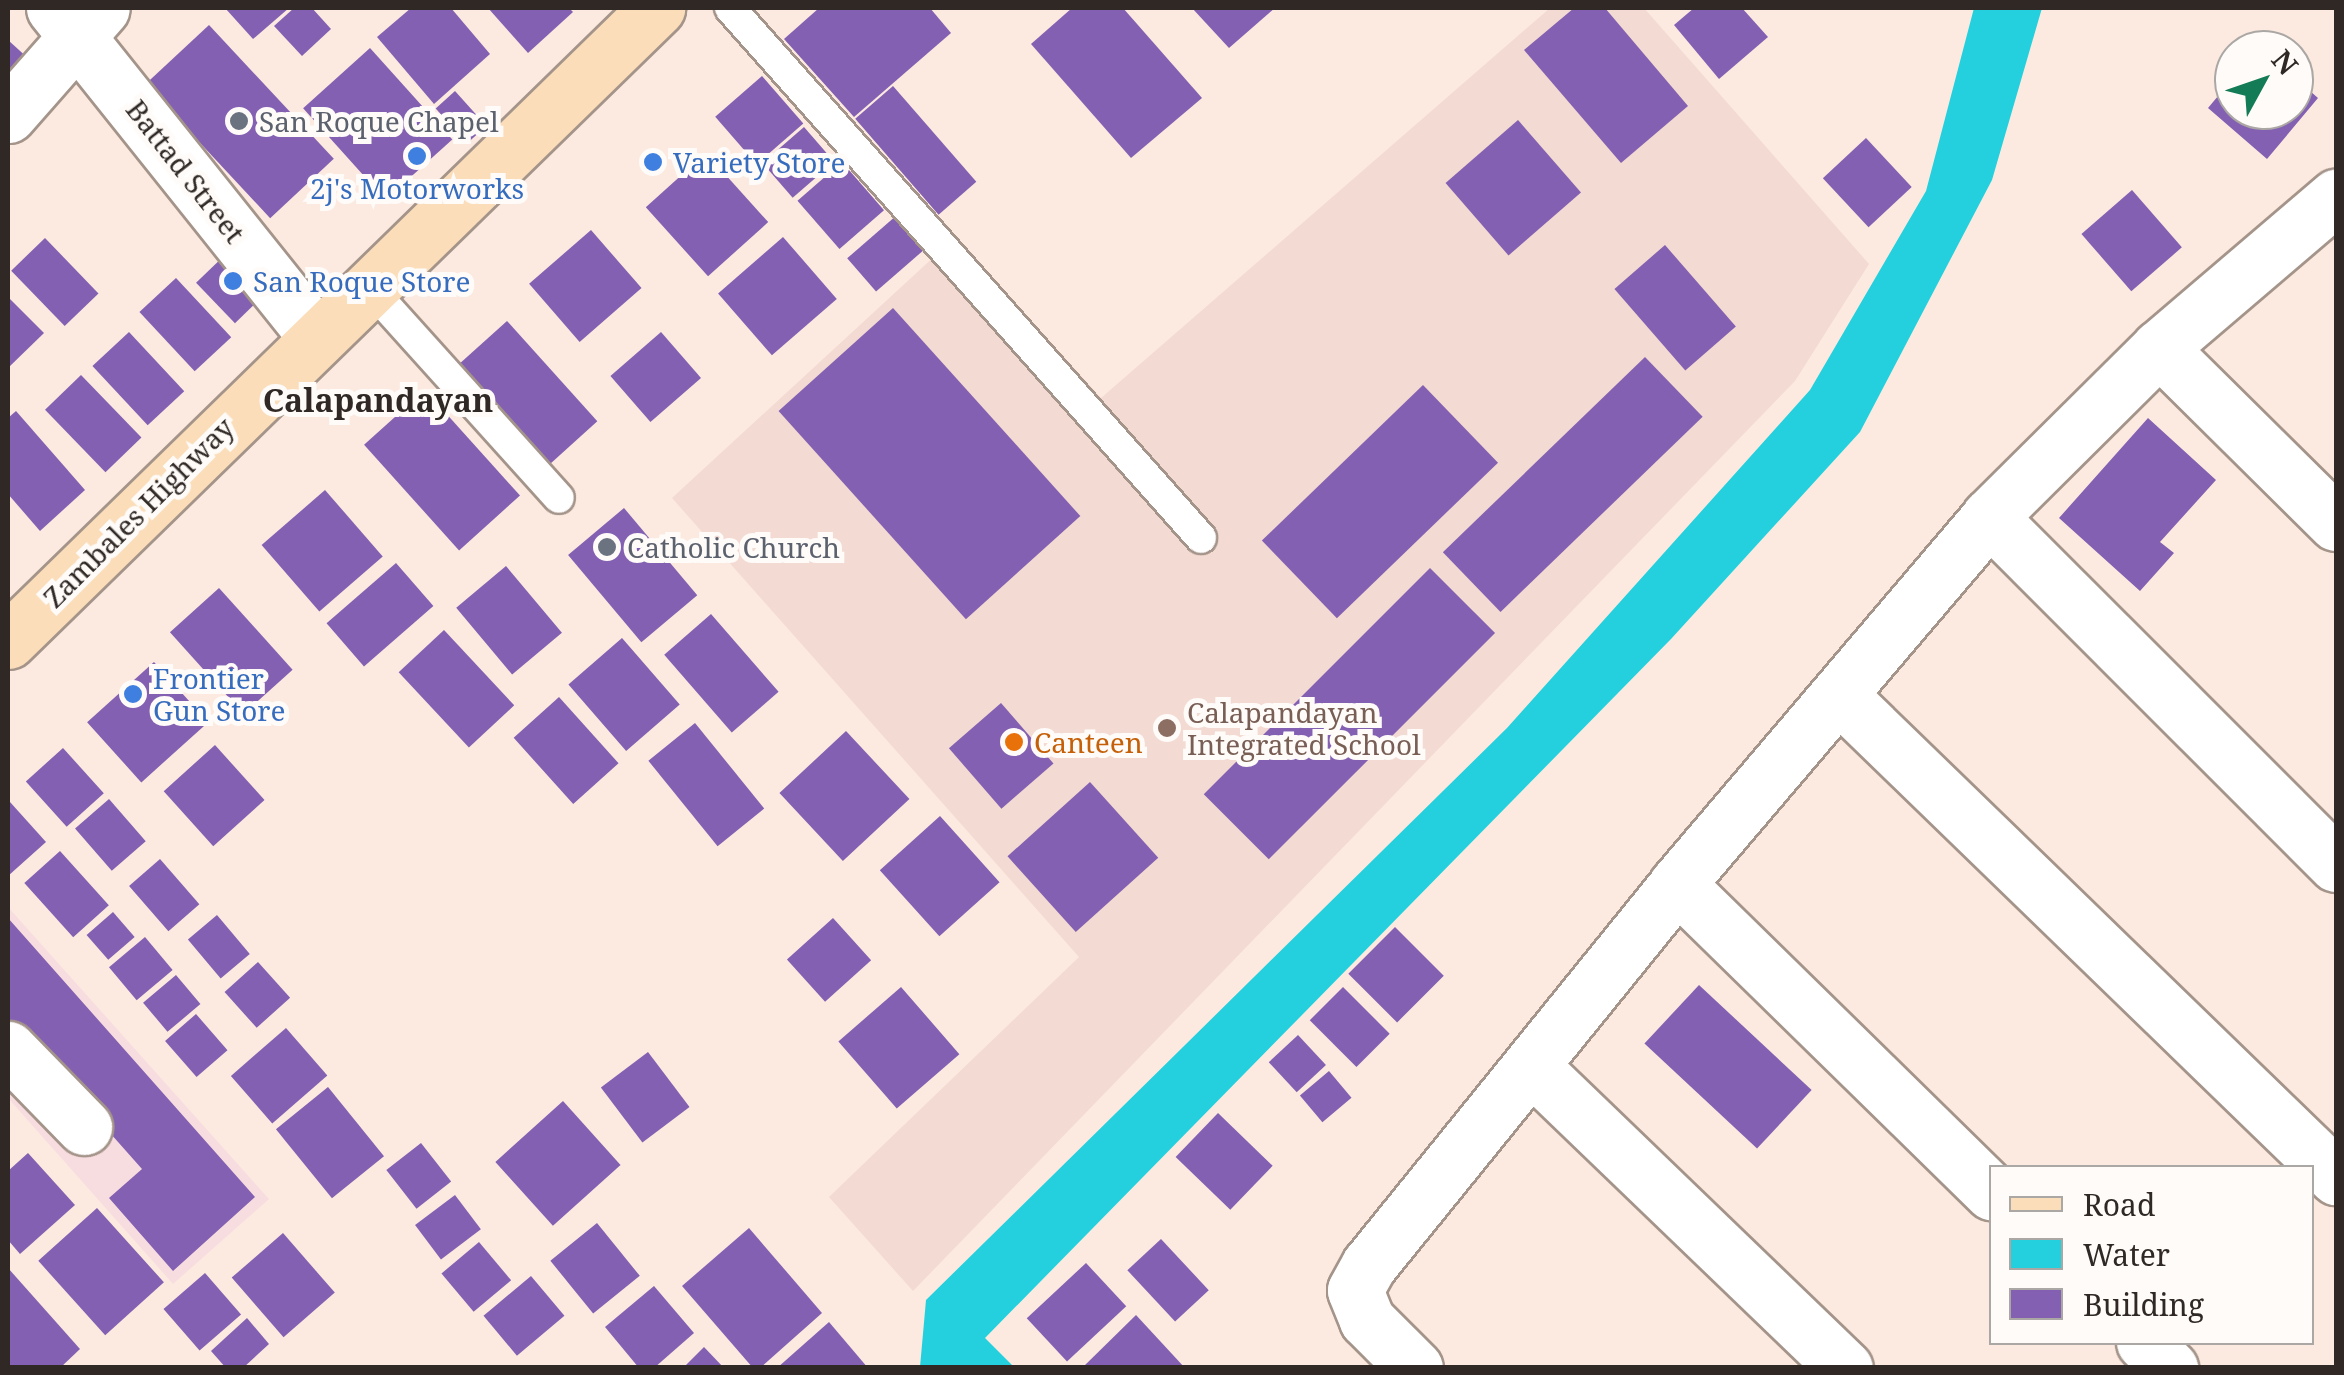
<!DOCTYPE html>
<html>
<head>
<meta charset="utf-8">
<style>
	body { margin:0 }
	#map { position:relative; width:2344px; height:1375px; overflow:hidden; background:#fceae0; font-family:"Noto Serif",serif }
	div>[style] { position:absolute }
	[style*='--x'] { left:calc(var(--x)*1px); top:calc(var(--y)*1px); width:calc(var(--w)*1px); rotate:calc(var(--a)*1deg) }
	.commercial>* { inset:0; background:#f8dde0 }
	.education>* { inset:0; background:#f3dad2 }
	.water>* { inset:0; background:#24d0dd }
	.building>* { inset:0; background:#8360b2; transform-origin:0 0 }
	.roads { filter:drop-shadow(2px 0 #a4948a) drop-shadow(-2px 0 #a4948a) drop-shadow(0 2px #a4948a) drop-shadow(0 -2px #a4948a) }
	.lane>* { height:30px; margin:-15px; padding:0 15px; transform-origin:15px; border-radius:15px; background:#fff }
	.street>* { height:55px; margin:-27.5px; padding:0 27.5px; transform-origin:27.5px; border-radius:27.5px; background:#fff }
	.primary>* { height:55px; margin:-27.5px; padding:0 27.5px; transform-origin:27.5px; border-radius:27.5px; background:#fbddb9 }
	.dots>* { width:28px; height:28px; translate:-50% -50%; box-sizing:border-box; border:5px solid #fefbf9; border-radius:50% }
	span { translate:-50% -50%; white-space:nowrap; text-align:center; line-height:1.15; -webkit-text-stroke:10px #fefbf9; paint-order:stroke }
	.worship-label { font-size:28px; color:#5b616d }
	.left { translate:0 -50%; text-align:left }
	.shop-label { font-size:28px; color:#366cbe }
	.street-label { font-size:28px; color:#2f2824 }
	.education-label { font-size:28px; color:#785e54 }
	.food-label { font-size:28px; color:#c56008 }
	.quarter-label { font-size:32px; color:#2f2824; font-weight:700 }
	.frame { position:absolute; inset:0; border:10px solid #2f2824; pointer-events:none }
	.legend { position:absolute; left:1989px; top:1165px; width:325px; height:180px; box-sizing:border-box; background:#fefbf9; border:2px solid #aba7a4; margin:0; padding:12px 18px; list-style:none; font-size:30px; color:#2f2824 }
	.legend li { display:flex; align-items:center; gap:20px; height:50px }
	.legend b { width:50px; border:2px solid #aba7a4 }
	.north { position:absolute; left:2214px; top:30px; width:100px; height:100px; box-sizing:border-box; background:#fefbf9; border:2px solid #aba7a4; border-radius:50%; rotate:50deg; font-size:28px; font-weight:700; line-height:40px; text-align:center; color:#2f2824 }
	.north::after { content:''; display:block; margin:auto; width:35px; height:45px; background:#137b55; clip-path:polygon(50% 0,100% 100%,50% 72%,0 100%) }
</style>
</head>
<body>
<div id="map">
	<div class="commercial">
		<i style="clip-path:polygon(8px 907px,269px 1199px,173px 1284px,8px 1098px)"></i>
	</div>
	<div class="education">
		<i style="clip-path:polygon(1550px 8px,1644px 8px,1869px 264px,1795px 381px,913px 1291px,829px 1197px,1079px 957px,672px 498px,937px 254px,766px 28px,1101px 398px)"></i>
	</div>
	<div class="water">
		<i style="clip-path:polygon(1974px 8px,2042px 8px,1992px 180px,1860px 432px,1671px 639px,985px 1338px,1014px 1367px,920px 1367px,926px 1300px,1507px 728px,1810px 390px,1926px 191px)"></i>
	</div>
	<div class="building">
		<i style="clip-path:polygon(225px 8px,289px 8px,253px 39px)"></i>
		<i style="clip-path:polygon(294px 8px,312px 8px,331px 29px,302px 56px,274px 26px)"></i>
		<i style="clip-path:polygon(411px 8px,451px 8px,490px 54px,434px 104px,377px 37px)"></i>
		<i style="clip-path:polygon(488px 8px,569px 8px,573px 12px,528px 53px)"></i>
		<i style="clip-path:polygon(819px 8px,930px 8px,951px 33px,854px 117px,784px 39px)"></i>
		<i style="clip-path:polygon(1072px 8px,1123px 8px,1202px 98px,1131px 158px,1031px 44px)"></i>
		<i style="clip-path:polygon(1192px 8px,1275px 8px,1229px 48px)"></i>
		<i style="clip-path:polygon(1574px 8px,1605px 8px,1688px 106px,1621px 163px,1524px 50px)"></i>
		<i style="clip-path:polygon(1694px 8px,1742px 8px,1768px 37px,1719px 79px,1674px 25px)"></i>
		<i style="left:209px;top:25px;width:183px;height:87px;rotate:47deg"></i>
		<i style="clip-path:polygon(8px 40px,30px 60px,8px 84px)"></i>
		<i style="left:370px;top:48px;width:123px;height:90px;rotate:48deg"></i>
		<i style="left:762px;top:76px;width:63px;height:62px;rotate:49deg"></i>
		<i style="clip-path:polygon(2234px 77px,2234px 110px,2294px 110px,2294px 77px,2318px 98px,2267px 159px,2208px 108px)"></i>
		<i style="left:893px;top:86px;width:127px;height:50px;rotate:49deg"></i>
		<i style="left:455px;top:91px;width:47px;height:26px;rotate:48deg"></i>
		<i style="left:1518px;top:120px;width:96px;height:96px;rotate:49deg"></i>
		<i style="left:804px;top:127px;width:46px;height:55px;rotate:49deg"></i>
		<i style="left:1866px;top:138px;width:67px;height:59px;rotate:47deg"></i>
		<i style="left:706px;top:153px;width:93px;height:81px;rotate:48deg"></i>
		<i style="left:842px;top:162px;width:64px;height:59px;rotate:49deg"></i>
		<i style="left:2132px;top:190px;width:76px;height:67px;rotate:49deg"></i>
		<i style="left:897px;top:215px;width:44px;height:66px;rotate:49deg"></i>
		<i style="left:591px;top:230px;width:77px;height:82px;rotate:49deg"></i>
		<i style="left:783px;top:237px;width:82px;height:86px;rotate:49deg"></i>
		<i style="left:45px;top:238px;width:77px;height:47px;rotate:46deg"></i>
		<i style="left:1665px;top:245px;width:108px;height:67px;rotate:49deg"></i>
		<i style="left:227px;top:253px;width:56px;height:43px;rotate:46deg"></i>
		<i style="left:176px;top:278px;width:81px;height:50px;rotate:47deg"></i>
		<i style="clip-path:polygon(8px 297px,44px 333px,8px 368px)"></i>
		<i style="left:893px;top:308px;width:280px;height:154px;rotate:48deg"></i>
		<i style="left:507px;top:321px;width:135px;height:64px;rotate:48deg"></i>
		<i style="left:129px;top:332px;width:81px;height:50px;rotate:47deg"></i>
		<i style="left:661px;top:332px;width:61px;height:67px;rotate:49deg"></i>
		<i style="left:1645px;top:357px;width:83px;height:281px;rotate:46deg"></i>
		<i style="left:81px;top:375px;width:87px;height:50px;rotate:46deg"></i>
		<i style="left:1423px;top:385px;width:108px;height:224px;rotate:46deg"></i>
		<i style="left:425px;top:390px;width:142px;height:82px;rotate:48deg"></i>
		<i style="clip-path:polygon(16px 411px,85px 490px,40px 531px,8px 494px,8px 418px)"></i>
		<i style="clip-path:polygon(2148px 418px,2216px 480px,2160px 542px,2174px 553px,2140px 591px,2059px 518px)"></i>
		<i style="left:325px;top:490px;width:88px;height:84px;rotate:49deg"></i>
		<i style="left:624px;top:508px;width:114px;height:73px;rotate:50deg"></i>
		<i style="left:396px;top:563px;width:57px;height:92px;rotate:49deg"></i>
		<i style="left:506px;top:566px;width:87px;height:65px;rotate:50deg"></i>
		<i style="left:1430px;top:568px;width:92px;height:320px;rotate:45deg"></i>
		<i style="left:219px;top:588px;width:110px;height:66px;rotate:48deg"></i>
		<i style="left:711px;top:614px;width:103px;height:62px;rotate:49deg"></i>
		<i style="left:444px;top:630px;width:103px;height:62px;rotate:47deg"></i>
		<i style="left:622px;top:638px;width:88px;height:71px;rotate:49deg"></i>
		<i style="left:154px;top:662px;width:81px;height:90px;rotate:48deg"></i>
		<i style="left:559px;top:697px;width:89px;height:61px;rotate:48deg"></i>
		<i style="left:1001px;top:703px;width:80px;height:69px;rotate:49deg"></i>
		<i style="left:695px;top:723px;width:110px;height:60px;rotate:51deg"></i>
		<i style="left:846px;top:731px;width:93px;height:91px;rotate:47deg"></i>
		<i style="left:215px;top:745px;width:74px;height:69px;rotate:48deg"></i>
		<i style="left:63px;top:748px;width:61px;height:50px;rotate:48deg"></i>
		<i style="left:1090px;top:782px;width:102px;height:111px;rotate:48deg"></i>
		<i style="left:109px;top:799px;width:56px;height:45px;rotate:49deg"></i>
		<i style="clip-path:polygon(10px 802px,46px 842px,8px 876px,8px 804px)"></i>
		<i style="left:940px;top:816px;width:89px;height:81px;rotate:48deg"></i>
		<i style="left:60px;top:851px;width:73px;height:48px;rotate:48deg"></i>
		<i style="left:160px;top:859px;width:60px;height:41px;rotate:49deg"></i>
		<i style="left:113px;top:912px;width:33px;height:35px;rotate:49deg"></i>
		<i style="left:217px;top:915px;width:51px;height:38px;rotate:50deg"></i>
		<i style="clip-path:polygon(8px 918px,255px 1197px,173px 1271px,109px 1198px,142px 1169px,8px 1018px)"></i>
		<i style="left:833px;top:918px;width:57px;height:62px;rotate:48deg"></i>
		<i style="left:1395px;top:927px;width:69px;height:66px;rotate:45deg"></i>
		<i style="left:145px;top:937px;width:43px;height:47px;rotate:50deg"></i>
		<i style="left:258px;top:962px;width:48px;height:45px;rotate:48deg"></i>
		<i style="left:176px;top:975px;width:38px;height:43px;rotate:50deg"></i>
		<i style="left:1699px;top:985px;width:154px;height:80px;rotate:43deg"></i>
		<i style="left:901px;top:987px;width:89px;height:83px;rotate:49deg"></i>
		<i style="left:1343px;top:987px;width:66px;height:47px;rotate:45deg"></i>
		<i style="left:196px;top:1014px;width:48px;height:41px;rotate:49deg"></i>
		<i style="left:286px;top:1028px;width:63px;height:73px;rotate:49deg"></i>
		<i style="left:1298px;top:1035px;width:41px;height:40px;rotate:47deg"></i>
		<i style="left:648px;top:1052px;width:69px;height:59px;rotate:53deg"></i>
		<i style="left:1329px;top:1071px;width:35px;height:38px;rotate:50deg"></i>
		<i style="left:328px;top:1087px;width:89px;height:67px;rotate:51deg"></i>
		<i style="left:563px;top:1101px;width:86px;height:91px;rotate:48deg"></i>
		<i style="left:1218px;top:1113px;width:76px;height:61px;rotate:44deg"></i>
		<i style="left:421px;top:1143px;width:49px;height:44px;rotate:52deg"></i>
		<i style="clip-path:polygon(28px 1153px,75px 1205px,20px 1254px,8px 1240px,8px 1171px)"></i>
		<i style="left:455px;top:1195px;width:43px;height:50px;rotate:53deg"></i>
		<i style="left:97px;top:1208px;width:100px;height:79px;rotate:48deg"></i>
		<i style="left:597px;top:1223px;width:68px;height:60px;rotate:51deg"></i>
		<i style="clip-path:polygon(749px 1228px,822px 1313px,760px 1368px,753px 1368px,682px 1286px)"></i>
		<i style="left:283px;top:1233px;width:79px;height:68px;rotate:49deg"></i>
		<i style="left:1161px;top:1239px;width:70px;height:46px;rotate:47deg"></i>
		<i style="left:479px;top:1242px;width:50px;height:49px;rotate:50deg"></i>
		<i style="left:1086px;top:1263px;width:59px;height:81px;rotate:47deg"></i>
		<i style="clip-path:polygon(8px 1268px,80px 1349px,60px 1368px,8px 1368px)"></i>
		<i style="left:205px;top:1273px;width:55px;height:55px;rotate:49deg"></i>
		<i style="left:531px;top:1276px;width:52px;height:62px;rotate:50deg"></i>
		<i style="clip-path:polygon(654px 1286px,694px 1333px,654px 1368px,639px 1368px,605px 1327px)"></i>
		<i style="clip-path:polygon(1136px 1315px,1185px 1368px,1082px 1368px)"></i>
		<i style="clip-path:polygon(247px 1318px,269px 1344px,243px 1368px,226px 1368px,211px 1351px)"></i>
		<i style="clip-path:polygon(829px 1322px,868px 1368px,777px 1368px)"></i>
		<i style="clip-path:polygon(704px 1347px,724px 1368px,683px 1368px)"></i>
	</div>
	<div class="roads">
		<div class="lane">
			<i style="--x:730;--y:8;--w:709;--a:48.37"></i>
			<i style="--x:368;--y:286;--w:285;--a:48"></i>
		</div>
		<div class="street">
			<i style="--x:54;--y:8;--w:420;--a:51.4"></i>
			<i style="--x:8;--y:115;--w:142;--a:-48.7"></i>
			<i style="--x:2159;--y:348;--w:249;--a:44.7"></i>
			<i style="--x:1989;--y:517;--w:491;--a:45"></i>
			<i style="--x:1841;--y:697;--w:690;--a:44.12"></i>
			<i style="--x:1677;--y:884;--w:441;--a:44.4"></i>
			<i style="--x:8;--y:1049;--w:109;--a:45.7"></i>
			<i style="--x:1532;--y:1067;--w:434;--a:43.9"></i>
			<i style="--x:2144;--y:1342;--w:37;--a:45"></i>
			<i style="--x:1415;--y:1368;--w:68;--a:-135"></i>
			<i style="--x:1367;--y:1320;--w:32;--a:-112"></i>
			<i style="--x:1355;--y:1290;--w:29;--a:-61"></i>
			<i style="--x:1369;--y:1265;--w:490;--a:-51"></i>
			<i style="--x:1677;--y:884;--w:482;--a:-49.6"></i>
			<i style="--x:1989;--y:517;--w:240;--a:-44.8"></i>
			<i style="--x:2159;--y:348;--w:233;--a:-40.5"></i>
		</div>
		<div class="primary">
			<i style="--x:8;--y:641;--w:907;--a:-44.28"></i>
		</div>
	</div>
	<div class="dots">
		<i style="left:239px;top:121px;background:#6b7280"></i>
		<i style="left:417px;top:156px;background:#3f7fe0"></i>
		<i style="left:653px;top:162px;background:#3f7fe0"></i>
		<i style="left:233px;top:281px;background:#3f7fe0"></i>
		<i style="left:607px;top:547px;background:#6b7280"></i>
		<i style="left:133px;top:694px;background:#3f7fe0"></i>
		<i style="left:1167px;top:728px;background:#8d6e63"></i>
		<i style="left:1014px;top:742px;background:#e8710a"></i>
	</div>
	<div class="worship-label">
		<span class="left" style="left:259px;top:121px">San Roque Chapel</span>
		<span class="left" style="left:627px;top:547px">Catholic Church</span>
	</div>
	<div class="shop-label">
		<span class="left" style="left:673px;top:162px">Variety Store</span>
		<span style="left:417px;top:188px">2j's Motorworks</span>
		<span class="left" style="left:253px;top:281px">San Roque Store</span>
		<span class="left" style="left:153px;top:694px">Frontier<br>Gun Store</span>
	</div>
	<div class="street-label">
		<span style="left:186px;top:171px;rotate:52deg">Battad Street</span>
		<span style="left:138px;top:512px;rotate:-45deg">Zambales Highway</span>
	</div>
	<div class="education-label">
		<span class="left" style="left:1187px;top:728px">Calapandayan<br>Integrated School</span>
	</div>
	<div class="food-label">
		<span class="left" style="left:1034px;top:742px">Canteen</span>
	</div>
	<div class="quarter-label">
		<span style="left:378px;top:400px">Calapandayan</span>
	</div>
	<div class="frame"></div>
	<ul class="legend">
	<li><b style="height:12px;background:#fbddb9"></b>Road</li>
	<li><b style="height:28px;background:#24d0dd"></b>Water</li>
	<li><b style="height:28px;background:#8360b2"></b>Building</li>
	</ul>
	<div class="north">N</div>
</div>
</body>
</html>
